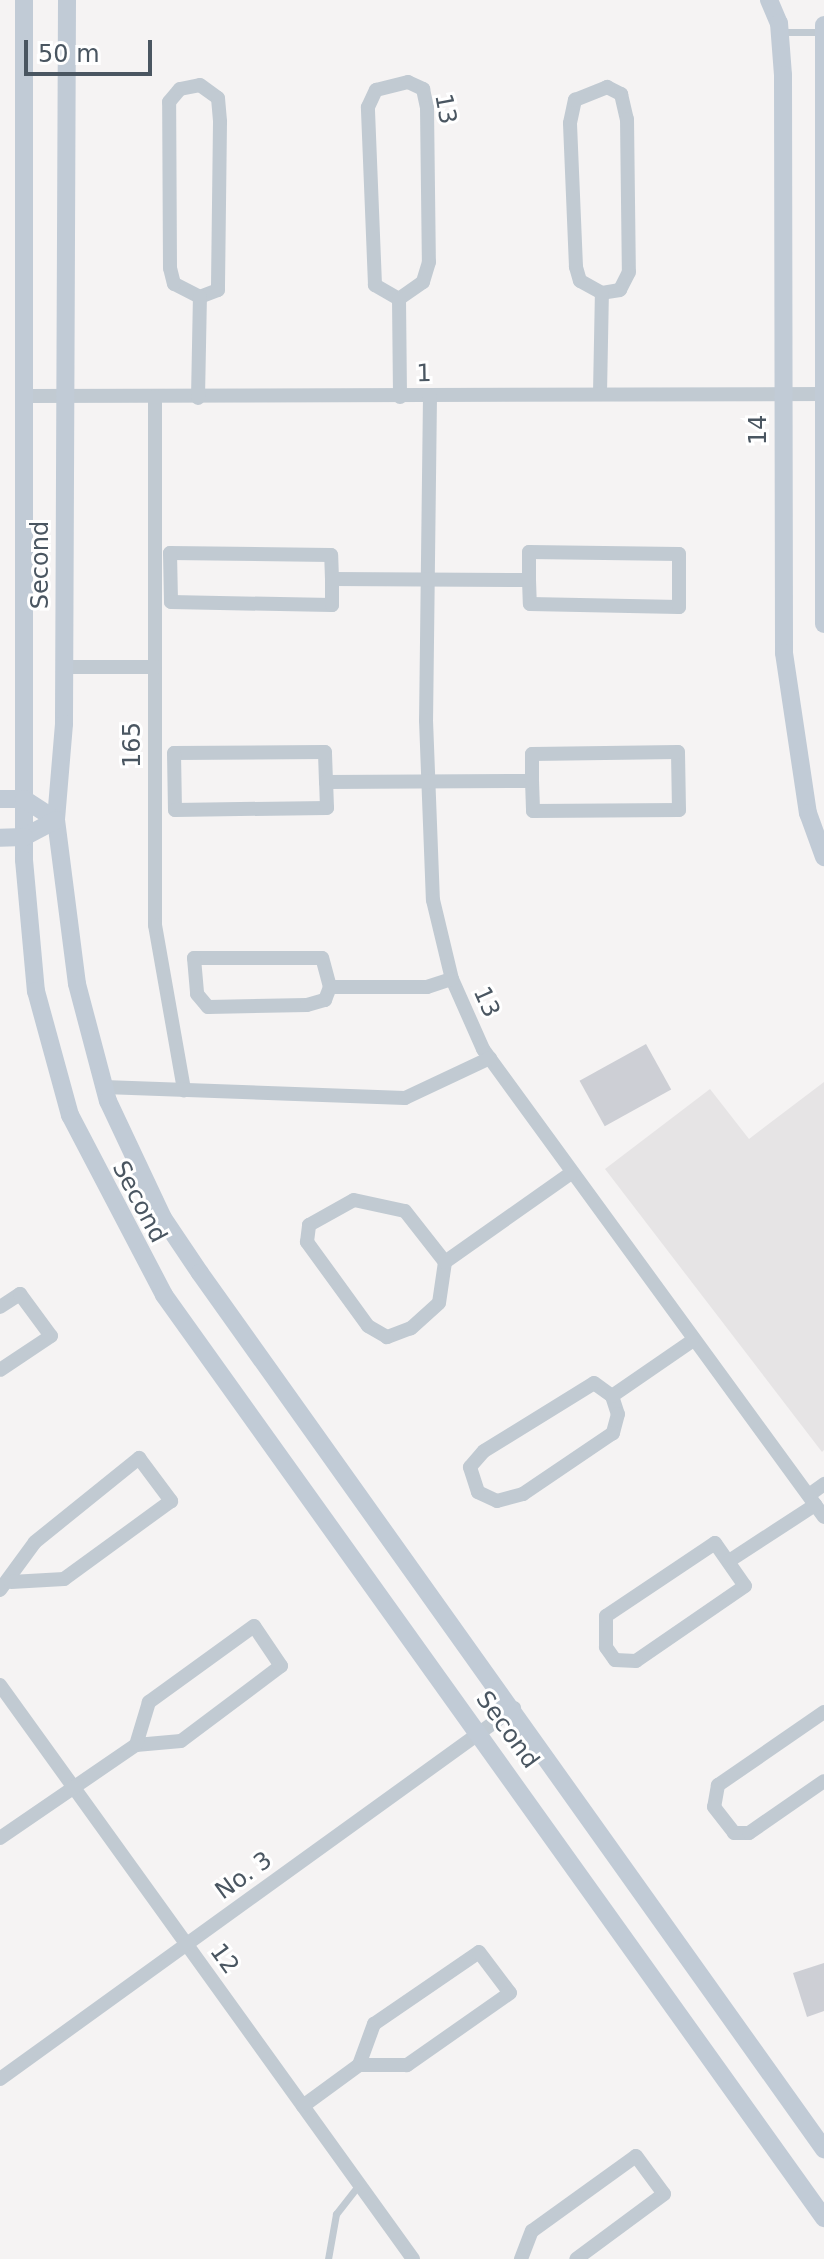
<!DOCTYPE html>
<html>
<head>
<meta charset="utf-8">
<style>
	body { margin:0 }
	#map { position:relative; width:824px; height:2259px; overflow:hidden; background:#f5f3f3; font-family:"DejaVu Sans",sans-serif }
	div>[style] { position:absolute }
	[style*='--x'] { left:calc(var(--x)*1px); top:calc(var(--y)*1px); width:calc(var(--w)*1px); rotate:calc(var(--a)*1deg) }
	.education>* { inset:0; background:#e6e4e5 }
	.building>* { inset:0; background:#cdcfd5; transform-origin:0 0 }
	.lane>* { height:7px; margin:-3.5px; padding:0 3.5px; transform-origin:3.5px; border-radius:3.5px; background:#c1cad2 }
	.street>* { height:14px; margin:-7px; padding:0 7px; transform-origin:7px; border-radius:7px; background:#c1cad2 }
	.secondary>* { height:18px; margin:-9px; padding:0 9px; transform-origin:9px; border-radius:9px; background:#c1cbd6 }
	span { translate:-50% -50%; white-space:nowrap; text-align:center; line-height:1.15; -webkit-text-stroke:6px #fff; paint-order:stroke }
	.street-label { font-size:24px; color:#4a5661 }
	.scale { position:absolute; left:24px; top:40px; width:128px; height:36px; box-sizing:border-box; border:4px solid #4a5661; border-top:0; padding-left:10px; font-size:24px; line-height:28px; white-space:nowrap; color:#4a5661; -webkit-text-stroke:6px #fff; paint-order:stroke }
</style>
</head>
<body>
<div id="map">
	<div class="education">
		<i style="clip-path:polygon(824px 1082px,824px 1450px,822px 1452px,605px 1169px,710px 1089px,749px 1139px)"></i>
	</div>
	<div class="building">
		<i style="left:646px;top:1044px;width:52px;height:76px;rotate:61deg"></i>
		<i style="clip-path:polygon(824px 1963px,824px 2011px,807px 2017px,793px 1973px)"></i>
	</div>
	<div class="lane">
		<i style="--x:782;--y:32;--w:39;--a:0"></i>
		<i style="--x:328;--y:2259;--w:46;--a:-79.9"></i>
		<i style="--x:336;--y:2214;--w:37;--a:-52"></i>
	</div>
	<div class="street">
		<i style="--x:200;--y:85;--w:22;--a:36"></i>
		<i style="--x:218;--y:98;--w:24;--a:85"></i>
		<i style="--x:220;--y:122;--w:168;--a:90.7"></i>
		<i style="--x:218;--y:290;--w:19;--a:159"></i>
		<i style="--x:200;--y:297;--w:29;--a:-153"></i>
		<i style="--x:174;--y:284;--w:16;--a:-104"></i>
		<i style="--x:170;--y:268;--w:166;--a:-90.3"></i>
		<i style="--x:169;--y:102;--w:17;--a:-50"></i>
		<i style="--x:180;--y:89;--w:20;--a:-11"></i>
		<i style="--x:607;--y:87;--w:16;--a:27"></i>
		<i style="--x:621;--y:94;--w:26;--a:77"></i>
		<i style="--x:627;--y:119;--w:153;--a:89.3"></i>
		<i style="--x:629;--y:272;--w:20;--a:117"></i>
		<i style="--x:620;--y:290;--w:18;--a:171"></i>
		<i style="--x:602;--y:293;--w:25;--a:-151"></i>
		<i style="--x:580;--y:281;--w:15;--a:-106"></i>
		<i style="--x:576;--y:267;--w:144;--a:-92.4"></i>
		<i style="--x:570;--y:123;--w:24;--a:-78"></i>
		<i style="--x:575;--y:100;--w:35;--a:-22"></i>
		<i style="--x:399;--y:299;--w:28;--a:-150"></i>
		<i style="--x:375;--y:285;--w:178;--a:-92.3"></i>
		<i style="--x:368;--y:107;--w:19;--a:-65"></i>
		<i style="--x:376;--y:90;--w:33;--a:-14"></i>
		<i style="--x:408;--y:82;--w:17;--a:25"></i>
		<i style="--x:423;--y:89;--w:19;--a:78"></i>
		<i style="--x:427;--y:108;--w:154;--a:89.3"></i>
		<i style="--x:429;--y:262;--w:21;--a:107"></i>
		<i style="--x:423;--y:282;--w:29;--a:145"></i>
		<i style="--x:399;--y:299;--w:98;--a:89.4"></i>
		<i style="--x:600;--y:393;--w:100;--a:-88.9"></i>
		<i style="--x:24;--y:396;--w:800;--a:-0.14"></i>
		<i style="--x:430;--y:396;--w:324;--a:90.7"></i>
		<i style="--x:426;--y:720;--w:180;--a:87.8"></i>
		<i style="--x:433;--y:900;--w:81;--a:76.5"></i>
		<i style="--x:452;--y:979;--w:77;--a:66.1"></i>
		<i style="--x:483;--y:1049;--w:579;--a:53.92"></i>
		<i style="--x:155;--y:397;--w:528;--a:90"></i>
		<i style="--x:155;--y:925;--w:168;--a:80"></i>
		<i style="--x:198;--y:398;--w:101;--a:-88.9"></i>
		<i style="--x:332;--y:579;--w:24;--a:-92"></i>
		<i style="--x:331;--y:555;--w:161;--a:-179.3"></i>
		<i style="--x:170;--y:553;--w:49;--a:88.8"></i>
		<i style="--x:171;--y:602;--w:161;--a:1.1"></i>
		<i style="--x:332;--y:605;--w:26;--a:-90"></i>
		<i style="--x:332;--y:579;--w:197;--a:0.3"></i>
		<i style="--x:529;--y:580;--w:24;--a:88"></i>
		<i style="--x:530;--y:604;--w:149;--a:1.2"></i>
		<i style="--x:679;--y:607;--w:53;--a:-90"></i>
		<i style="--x:679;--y:554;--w:150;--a:-179.2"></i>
		<i style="--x:529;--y:552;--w:28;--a:90"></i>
		<i style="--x:65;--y:667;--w:90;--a:0"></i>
		<i style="--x:326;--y:782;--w:30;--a:-92"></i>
		<i style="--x:325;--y:752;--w:151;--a:179.6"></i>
		<i style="--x:174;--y:753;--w:57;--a:89"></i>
		<i style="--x:175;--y:810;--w:152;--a:-0.8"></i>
		<i style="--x:327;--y:808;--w:26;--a:-92"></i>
		<i style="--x:326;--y:782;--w:206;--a:-0.3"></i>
		<i style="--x:532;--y:781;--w:30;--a:88"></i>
		<i style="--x:533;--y:811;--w:146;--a:-0.4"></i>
		<i style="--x:679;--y:810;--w:58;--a:-91"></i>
		<i style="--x:678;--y:752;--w:146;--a:179.2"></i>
		<i style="--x:532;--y:754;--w:27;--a:90"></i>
		<i style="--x:330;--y:987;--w:30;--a:-105"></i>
		<i style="--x:322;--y:958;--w:128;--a:180"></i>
		<i style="--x:194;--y:958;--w:36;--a:85"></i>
		<i style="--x:197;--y:994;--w:17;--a:50"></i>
		<i style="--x:208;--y:1007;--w:99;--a:-1.2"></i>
		<i style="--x:307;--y:1005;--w:19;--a:-16"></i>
		<i style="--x:325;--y:1000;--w:14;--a:-69"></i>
		<i style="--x:330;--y:987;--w:97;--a:0"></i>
		<i style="--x:427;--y:987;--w:26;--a:-18"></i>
		<i style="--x:104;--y:1087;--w:301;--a:2.1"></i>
		<i style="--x:405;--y:1098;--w:94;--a:-25.2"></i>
		<i style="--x:354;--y:1200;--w:52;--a:12.2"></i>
		<i style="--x:405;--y:1211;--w:65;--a:51.9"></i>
		<i style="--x:445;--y:1262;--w:41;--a:98.3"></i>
		<i style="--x:439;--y:1303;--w:38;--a:138"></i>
		<i style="--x:411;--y:1328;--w:26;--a:159"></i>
		<i style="--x:387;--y:1337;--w:22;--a:-150"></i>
		<i style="--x:368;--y:1326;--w:104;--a:-126"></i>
		<i style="--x:307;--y:1242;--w:17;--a:-83"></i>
		<i style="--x:309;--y:1225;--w:51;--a:-29.1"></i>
		<i style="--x:445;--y:1262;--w:154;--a:-35.2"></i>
		<i style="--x:0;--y:1307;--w:24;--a:-33"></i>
		<i style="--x:20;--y:1294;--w:52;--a:53.6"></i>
		<i style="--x:51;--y:1336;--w:61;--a:146.3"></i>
		<i style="--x:594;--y:1383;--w:22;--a:36"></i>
		<i style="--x:612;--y:1396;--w:19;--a:72"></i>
		<i style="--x:618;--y:1414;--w:20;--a:105"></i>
		<i style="--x:613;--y:1433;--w:109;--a:145.9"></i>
		<i style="--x:523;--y:1494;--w:27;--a:165"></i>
		<i style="--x:497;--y:1501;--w:21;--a:-155"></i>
		<i style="--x:478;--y:1492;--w:26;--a:-108"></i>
		<i style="--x:470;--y:1467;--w:21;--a:-49"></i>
		<i style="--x:484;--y:1451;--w:129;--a:-31.7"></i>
		<i style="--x:612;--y:1396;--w:97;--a:-34.5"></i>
		<i style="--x:809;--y:1495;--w:19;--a:-36"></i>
		<i style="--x:715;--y:1543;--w:52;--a:55.1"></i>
		<i style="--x:745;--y:1586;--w:132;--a:145.5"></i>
		<i style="--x:636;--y:1661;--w:21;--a:-177"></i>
		<i style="--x:615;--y:1660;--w:16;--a:-125"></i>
		<i style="--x:606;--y:1647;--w:31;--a:-90"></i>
		<i style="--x:606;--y:1616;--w:131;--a:-33.8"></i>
		<i style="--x:729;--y:1561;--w:103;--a:-33.1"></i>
		<i style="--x:0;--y:1590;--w:59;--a:-53.9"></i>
		<i style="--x:35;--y:1542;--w:134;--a:-38.9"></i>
		<i style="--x:139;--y:1458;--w:54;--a:53.3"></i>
		<i style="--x:171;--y:1501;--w:132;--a:143.9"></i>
		<i style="--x:64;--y:1579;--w:53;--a:176.8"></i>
		<i style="--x:0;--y:1685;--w:707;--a:54.26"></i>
		<i style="--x:824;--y:1712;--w:129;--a:145.4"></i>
		<i style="--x:718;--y:1785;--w:22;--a:100"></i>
		<i style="--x:714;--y:1807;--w:33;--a:52"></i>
		<i style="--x:734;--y:1833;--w:15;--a:0"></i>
		<i style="--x:749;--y:1833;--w:91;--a:-34.7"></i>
		<i style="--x:0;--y:1838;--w:165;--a:-34.4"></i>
		<i style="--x:136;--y:1745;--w:45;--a:-5.1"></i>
		<i style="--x:181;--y:1741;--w:125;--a:-36.9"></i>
		<i style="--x:281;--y:1666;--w:48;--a:-124"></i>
		<i style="--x:254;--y:1626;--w:130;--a:144.1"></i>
		<i style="--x:149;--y:1702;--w:45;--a:106.8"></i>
		<i style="--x:0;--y:2079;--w:634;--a:-35.82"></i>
		<i style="--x:303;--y:2106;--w:69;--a:-36.2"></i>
		<i style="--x:359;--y:2065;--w:44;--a:-69.9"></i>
		<i style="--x:374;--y:2024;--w:127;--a:-34.4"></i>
		<i style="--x:479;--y:1952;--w:51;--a:52.9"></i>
		<i style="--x:510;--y:1993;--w:126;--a:145"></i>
		<i style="--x:407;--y:2065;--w:48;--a:180"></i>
		<i style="--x:521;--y:2259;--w:30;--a:-69"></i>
		<i style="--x:532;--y:2231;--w:128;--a:-35.8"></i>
		<i style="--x:636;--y:2156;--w:47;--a:53.6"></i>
		<i style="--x:664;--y:2194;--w:109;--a:143.5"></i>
	</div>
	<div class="secondary">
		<i style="--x:24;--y:0;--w:860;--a:90"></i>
		<i style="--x:24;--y:860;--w:132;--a:84.8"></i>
		<i style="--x:36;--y:991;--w:129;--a:74.7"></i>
		<i style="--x:70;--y:1115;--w:203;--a:62.4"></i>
		<i style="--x:164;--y:1295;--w:1135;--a:54.43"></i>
		<i style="--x:67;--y:0;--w:724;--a:90.24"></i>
		<i style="--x:64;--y:724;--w:96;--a:94.8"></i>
		<i style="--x:56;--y:820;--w:165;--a:82.7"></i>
		<i style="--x:77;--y:984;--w:121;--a:75.2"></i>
		<i style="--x:108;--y:1101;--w:129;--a:64.8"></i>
		<i style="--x:163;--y:1218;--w:66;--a:56.1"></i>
		<i style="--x:200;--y:1273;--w:1076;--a:54.54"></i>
		<i style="--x:769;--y:0;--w:25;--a:67"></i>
		<i style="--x:779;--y:23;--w:52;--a:85.6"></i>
		<i style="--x:783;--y:75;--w:578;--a:89.9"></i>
		<i style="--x:784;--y:653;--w:162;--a:81.5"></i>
		<i style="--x:808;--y:813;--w:47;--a:70"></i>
		<i style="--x:824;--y:25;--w:599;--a:90"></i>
		<i style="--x:0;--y:799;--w:24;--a:0"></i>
		<i style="--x:24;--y:799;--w:38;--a:33"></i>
		<i style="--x:56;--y:820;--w:36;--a:152"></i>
		<i style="--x:24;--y:837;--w:24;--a:178"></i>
	</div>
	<div class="street-label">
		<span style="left:445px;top:109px;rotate:80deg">13</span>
		<span style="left:424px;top:374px;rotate:-1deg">1</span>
		<span style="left:759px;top:430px;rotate:-90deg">14</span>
		<span style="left:41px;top:565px;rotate:-90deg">Second</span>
		<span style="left:133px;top:745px;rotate:-90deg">165</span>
		<span style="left:486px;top:1002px;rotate:66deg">13</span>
		<span style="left:139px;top:1202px;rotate:62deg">Second</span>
		<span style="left:507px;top:1730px;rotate:54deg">Second</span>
		<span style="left:244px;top:1876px;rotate:-36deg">No. 3</span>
		<span style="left:224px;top:1959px;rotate:54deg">12</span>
	</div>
	<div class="scale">50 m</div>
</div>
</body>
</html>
